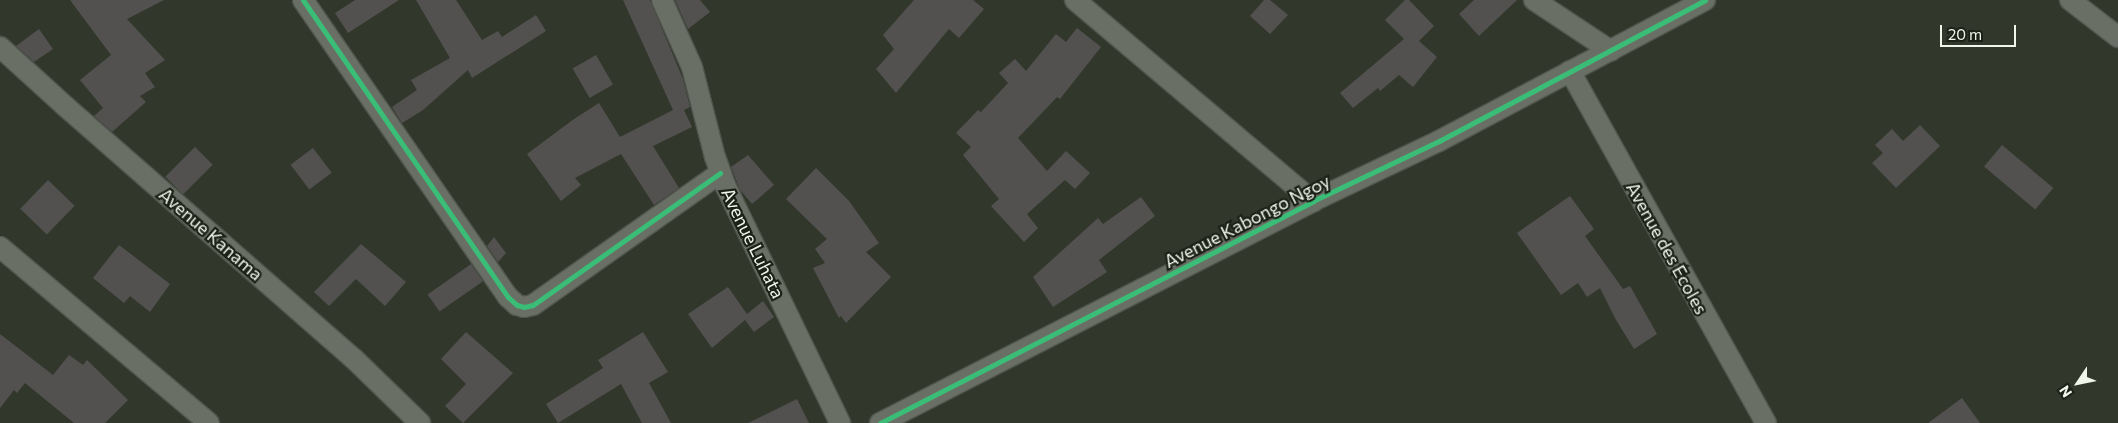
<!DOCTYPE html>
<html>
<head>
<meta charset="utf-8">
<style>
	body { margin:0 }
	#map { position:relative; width:2118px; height:423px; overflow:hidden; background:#31372b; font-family:Commissioner,sans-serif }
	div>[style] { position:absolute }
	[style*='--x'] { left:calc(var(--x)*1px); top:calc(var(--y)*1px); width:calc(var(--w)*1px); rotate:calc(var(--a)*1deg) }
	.building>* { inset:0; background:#525150; transform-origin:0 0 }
	.roads { filter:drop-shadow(1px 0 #50564c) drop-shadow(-1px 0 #50564c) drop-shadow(0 1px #50564c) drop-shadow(0 -1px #50564c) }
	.street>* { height:20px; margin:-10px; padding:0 10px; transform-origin:10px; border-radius:10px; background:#6a6f66 }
	.cycleway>* { height:5px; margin:-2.5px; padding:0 2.5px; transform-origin:2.5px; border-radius:2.5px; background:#3abd76 }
	span { translate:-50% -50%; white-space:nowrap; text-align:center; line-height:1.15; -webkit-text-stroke:4.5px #1c2117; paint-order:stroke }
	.street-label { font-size:18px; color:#f0f7ea }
	.north { position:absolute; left:2053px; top:358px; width:50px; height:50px; -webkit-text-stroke:4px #1c2117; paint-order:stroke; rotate:236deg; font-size:14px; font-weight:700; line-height:20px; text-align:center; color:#f0f7ea }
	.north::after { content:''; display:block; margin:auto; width:18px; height:22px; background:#f0f7ea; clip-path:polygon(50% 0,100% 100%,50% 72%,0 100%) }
	.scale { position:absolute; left:1940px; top:25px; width:76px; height:22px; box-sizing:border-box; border:2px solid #f0f7ea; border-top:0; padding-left:6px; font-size:15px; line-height:18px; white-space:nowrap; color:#f0f7ea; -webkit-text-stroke:4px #1c2117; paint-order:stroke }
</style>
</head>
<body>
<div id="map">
	<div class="building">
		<i style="clip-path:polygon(70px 0,164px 0,127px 19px,165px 60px,145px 73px,155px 87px,140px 96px,146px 102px,112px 132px,94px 116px,103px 108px,80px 80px,111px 55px)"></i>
		<i style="clip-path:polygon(355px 0,399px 0,348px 33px,335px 13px)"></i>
		<i style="clip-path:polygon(416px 0,456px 0,482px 40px,498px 31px,502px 37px,536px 15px,546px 31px,472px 78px,468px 70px,423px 110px,402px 123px,392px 107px,417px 90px,411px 80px,450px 58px)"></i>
		<i style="clip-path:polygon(623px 0,650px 0,683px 79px,690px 107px,684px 110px,692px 127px,653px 146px,679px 188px,654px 205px,621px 154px,575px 178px,581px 185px,561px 201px,527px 154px,574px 119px,599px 103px,620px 137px,673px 110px)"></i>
		<i style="clip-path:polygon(675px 0,700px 0,710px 12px,688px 29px)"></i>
		<i style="clip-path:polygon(914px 0,973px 0,984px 9px,959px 38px,949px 29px,896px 93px,876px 69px,894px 49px,883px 35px)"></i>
		<i style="clip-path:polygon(1264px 0,1270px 0,1288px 15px,1270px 34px,1250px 16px)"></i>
		<i style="clip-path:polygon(1405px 0,1409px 0,1434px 26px,1419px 41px,1437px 57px,1413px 87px,1399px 75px,1380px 91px,1378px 88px,1353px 108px,1340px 93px,1404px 39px,1385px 20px)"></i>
		<i style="clip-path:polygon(1474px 0,1517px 0,1479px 36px,1459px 14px)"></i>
		<i style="clip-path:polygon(1077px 28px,1101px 47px,1060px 99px,1057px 97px,1018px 138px,1047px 171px,1066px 151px,1090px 173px,1075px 189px,1065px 180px,1027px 214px,1038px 228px,1024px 242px,991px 206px,999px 199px,963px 155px,971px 147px,956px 133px,978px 110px,981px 112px,1008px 83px,999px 73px,1015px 59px,1026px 71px,1056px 34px,1066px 42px)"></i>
		<i style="clip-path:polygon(39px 29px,53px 49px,34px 62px,16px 46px)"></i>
		<i style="left:596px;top:55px;width:34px;height:27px;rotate:60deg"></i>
		<i style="clip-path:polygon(1920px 125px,1940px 146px,1896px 188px,1872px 163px,1883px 153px,1875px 145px,1892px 129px,1903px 141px)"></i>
		<i style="left:2002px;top:145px;width:67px;height:28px;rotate:40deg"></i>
		<i style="left:195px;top:147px;width:25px;height:42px;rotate:45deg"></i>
		<i style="left:313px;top:148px;width:31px;height:28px;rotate:53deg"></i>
		<i style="clip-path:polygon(748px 155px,774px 185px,752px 204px,740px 190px,731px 167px)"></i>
		<i style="clip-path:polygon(816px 168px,849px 201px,879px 243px,866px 252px,891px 277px,846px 323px,841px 316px,839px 318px,813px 268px,825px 263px,815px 249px,827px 239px,786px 199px)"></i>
		<i style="left:48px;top:180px;width:37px;height:40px;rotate:44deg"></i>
		<i style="clip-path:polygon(1570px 196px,1594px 229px,1585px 236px,1623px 289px,1630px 286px,1657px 334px,1634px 349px,1616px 320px,1600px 288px,1587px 297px,1578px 283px,1561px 295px,1517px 233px)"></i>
		<i style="clip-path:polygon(1141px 197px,1155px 216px,1099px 260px,1107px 272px,1053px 307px,1033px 277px,1098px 218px,1103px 224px)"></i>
		<i style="clip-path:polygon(494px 237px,506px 253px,498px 262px,487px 246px)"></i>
		<i style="clip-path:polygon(361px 244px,406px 282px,385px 306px,356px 279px,329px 306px,314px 292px)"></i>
		<i style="clip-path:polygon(119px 245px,170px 284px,150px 312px,130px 296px,124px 303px,93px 278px)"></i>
		<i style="left:471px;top:264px;width:21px;height:53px;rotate:55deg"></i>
		<i style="clip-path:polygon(728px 287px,747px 314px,763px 301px,774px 317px,754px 332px,745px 320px,712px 348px,688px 314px)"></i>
		<i style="clip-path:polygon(466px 332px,513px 373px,463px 423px,445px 406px,466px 384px,441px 359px)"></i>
		<i style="clip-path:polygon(643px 332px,668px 372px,649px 383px,671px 423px,642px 423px,621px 384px,558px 423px,546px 404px,603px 368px,598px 360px)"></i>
		<i style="clip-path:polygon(0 334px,53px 375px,69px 355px,83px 365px,87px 360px,128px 400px,105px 423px,74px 423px,25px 383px,17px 393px,14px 390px,0 408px)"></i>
		<i style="clip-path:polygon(1962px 398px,1980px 423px,1928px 423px)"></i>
		<i style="clip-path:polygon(797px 399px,809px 423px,748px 423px)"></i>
	</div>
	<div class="roads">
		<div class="street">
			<i style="--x:303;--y:0;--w:361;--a:55.4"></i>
			<i style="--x:508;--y:297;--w:12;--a:42"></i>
			<i style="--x:517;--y:305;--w:7;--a:16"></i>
			<i style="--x:524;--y:307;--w:9;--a:-13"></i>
			<i style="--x:533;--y:305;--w:229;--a:-35.2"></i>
			<i style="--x:662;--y:0;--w:73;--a:65.9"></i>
			<i style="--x:692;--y:67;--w:93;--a:75.7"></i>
			<i style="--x:715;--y:157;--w:32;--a:70"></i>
			<i style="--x:726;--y:187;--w:262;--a:64.2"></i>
			<i style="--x:1075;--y:0;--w:312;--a:40.2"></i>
			<i style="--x:1534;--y:0;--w:92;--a:33.5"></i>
			<i style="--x:2070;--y:0;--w:61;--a:37.6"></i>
			<i style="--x:0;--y:47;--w:88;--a:42.2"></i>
			<i style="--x:65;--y:106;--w:384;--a:41.2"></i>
			<i style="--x:354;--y:359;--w:92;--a:44.1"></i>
			<i style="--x:1570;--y:71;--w:403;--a:60.9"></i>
			<i style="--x:0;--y:247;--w:273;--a:40.1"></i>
			<i style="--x:880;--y:423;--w:487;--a:-27.1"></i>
			<i style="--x:1313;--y:201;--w:140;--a:-25.5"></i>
			<i style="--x:1439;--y:141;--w:301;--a:-27.9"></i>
		</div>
	</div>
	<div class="cycleway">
		<i style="--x:303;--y:0;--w:361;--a:55.4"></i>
		<i style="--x:508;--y:297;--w:12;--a:42"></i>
		<i style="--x:517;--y:305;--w:7;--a:16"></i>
		<i style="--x:524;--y:307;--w:9;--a:-13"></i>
		<i style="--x:533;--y:305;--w:229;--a:-35.2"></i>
		<i style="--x:880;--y:423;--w:487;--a:-27.1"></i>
		<i style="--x:1313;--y:201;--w:140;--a:-25.5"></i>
		<i style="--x:1439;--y:141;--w:301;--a:-27.9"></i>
	</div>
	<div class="street-label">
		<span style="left:1247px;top:221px;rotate:-27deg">Avenue Kabongo Ngoy</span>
		<span style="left:211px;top:234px;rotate:41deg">Avenue Kanama</span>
		<span style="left:753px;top:243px;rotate:64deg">Avenue Luhata</span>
		<span style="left:1667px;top:248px;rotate:61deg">Avenue des Ecoles</span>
	</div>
	<div class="north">N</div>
	<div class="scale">20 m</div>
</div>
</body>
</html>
